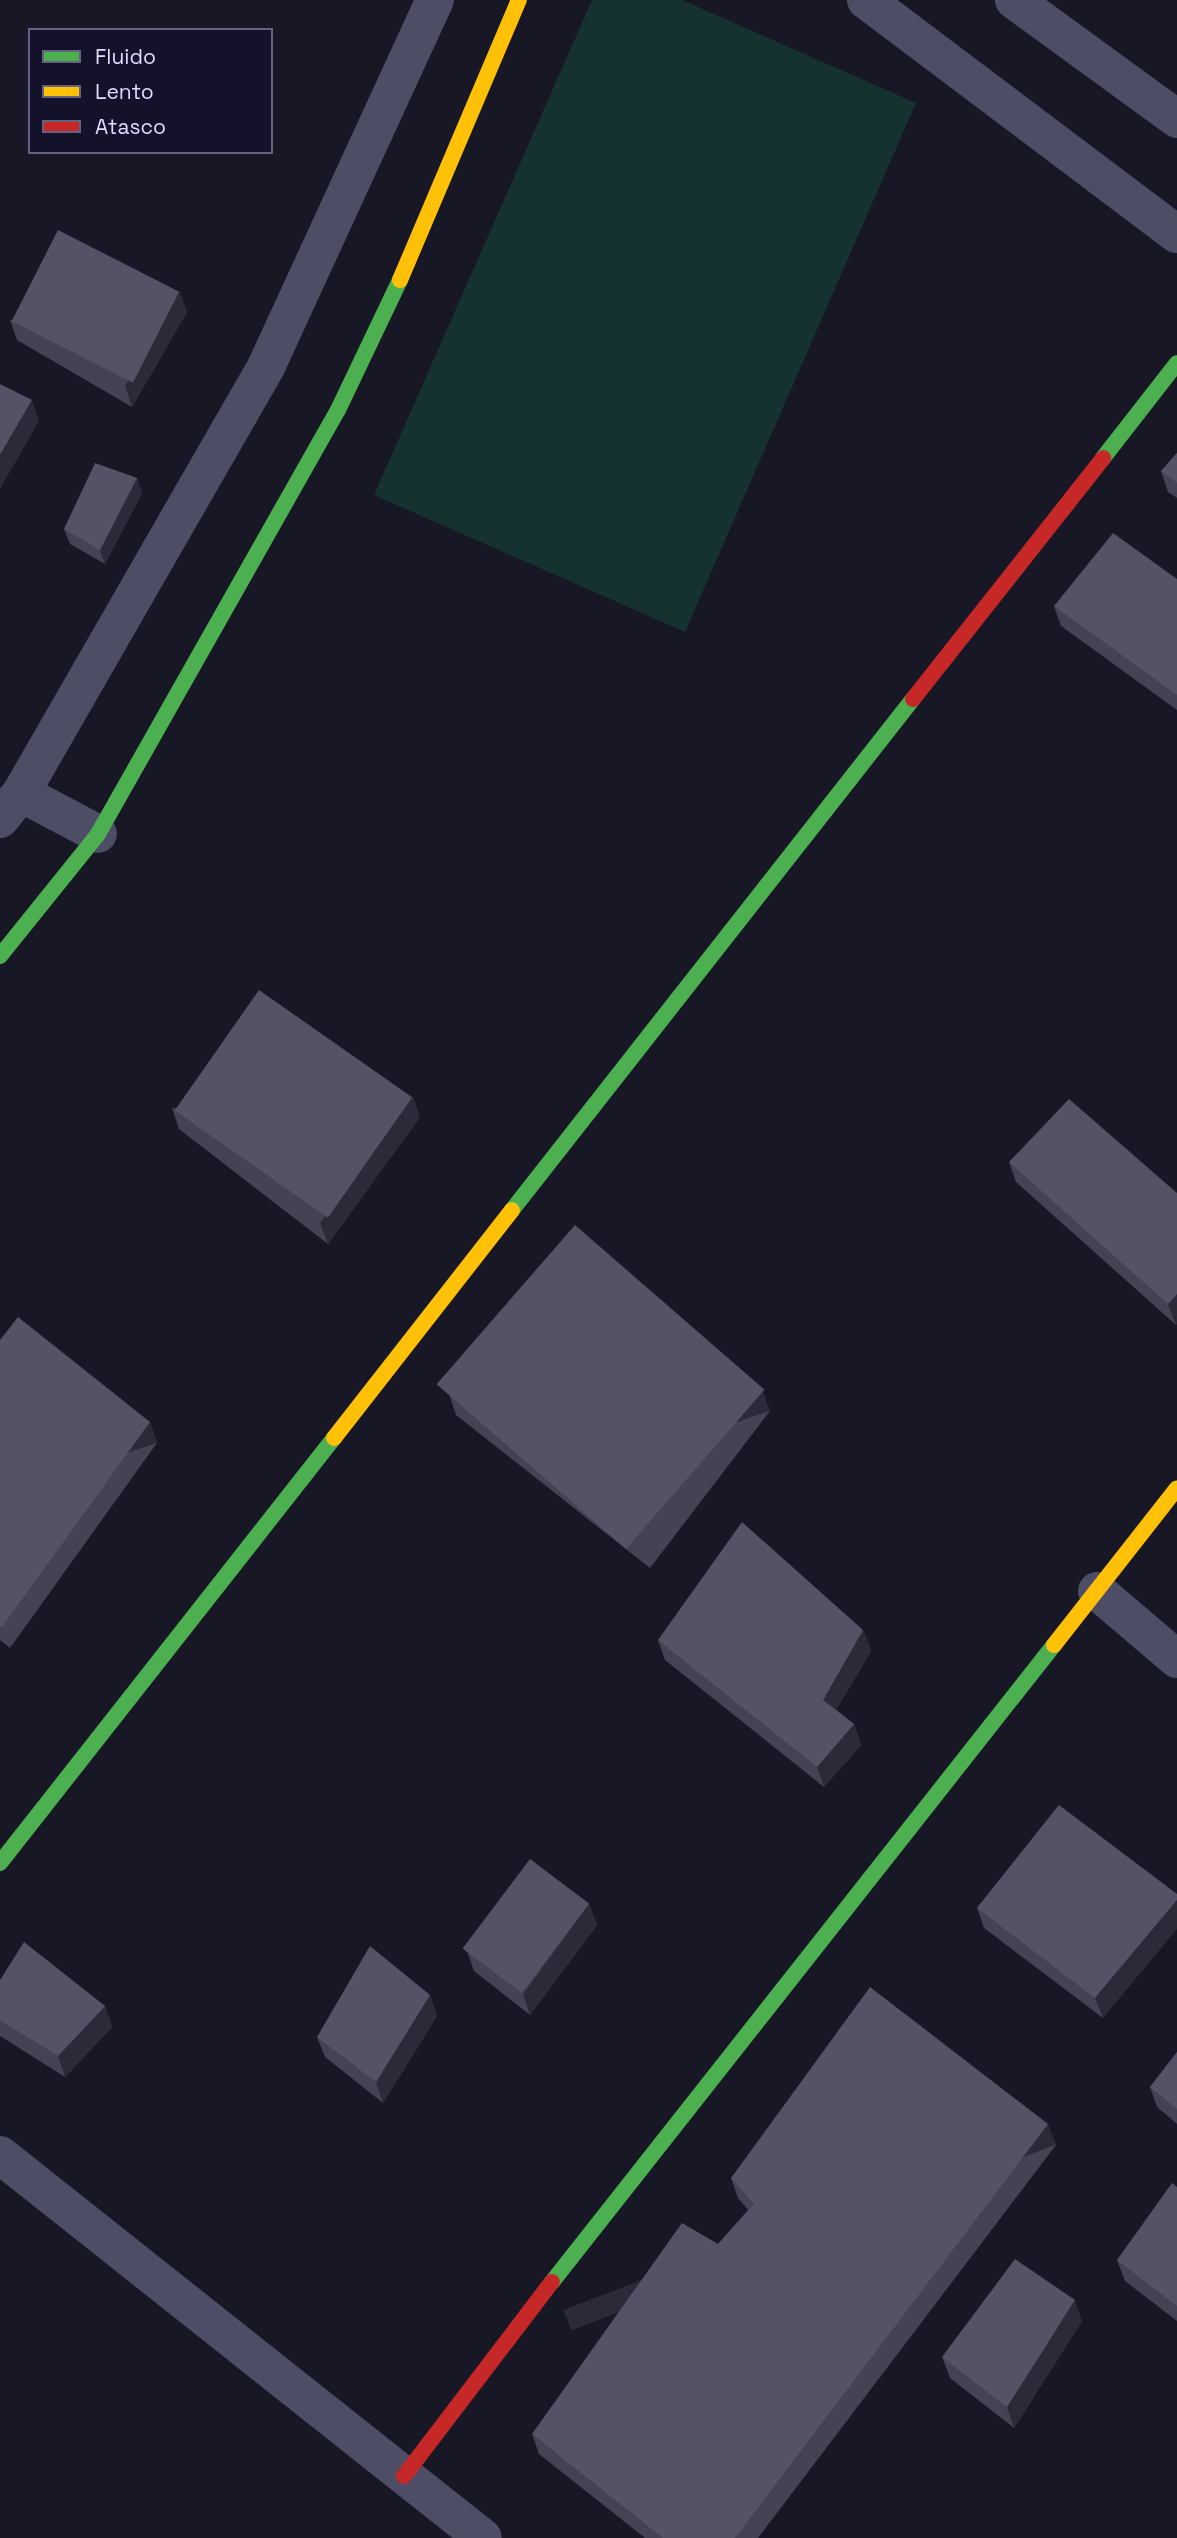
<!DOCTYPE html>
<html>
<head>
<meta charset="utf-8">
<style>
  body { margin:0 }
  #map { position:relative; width:1177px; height:2538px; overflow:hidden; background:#181725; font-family:"Space Grotesk",sans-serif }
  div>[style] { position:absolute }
  .green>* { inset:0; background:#153130 }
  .street>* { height:38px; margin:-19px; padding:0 19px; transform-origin:19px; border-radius:19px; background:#4d4d66 }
  .fast>* { height:16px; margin:-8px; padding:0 8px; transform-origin:8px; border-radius:8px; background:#4caf50 }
  .slow>* { height:16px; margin:-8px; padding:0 8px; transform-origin:8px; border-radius:8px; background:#ffc107 }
  .jam>* { height:16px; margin:-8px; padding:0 8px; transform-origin:8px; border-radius:8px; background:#c62828 }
  .wall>* { inset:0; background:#444253 }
  .shaded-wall>* { inset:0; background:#2b2a39; transform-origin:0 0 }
  .building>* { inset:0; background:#545265; transform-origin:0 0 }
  span { translate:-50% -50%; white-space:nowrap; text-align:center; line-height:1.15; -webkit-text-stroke:5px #14112b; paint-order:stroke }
  .legend { position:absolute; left:28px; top:28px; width:245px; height:126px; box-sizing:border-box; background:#14112b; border:2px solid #656280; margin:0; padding:9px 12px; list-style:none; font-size:21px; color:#dedcff }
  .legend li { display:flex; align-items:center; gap:14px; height:35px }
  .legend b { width:35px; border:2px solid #656280 }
</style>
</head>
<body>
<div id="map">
  <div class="green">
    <div style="clip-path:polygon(592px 0,682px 0,916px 103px,685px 632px,374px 495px)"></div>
  </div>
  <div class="street">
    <div style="left:866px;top:0;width:389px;rotate:37deg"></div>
    <div style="left:1014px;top:0;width:202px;rotate:36.1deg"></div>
    <div style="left:21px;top:793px;width:87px;rotate:28deg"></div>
    <div style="left:0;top:819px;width:33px;rotate:-51deg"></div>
    <div style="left:21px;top:793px;width:491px;rotate:-60.1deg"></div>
    <div style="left:266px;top:367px;width:404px;rotate:-65.3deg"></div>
    <div style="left:1097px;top:1591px;width:105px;rotate:40.4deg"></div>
    <div style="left:0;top:2155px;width:616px;rotate:38.41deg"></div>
  </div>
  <div class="fast">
    <div style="left:1103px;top:458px;width:120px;rotate:-52.1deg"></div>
    <div style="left:0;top:956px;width:156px;rotate:-51.2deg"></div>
    <div style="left:98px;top:834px;width:487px;rotate:-60.5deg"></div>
    <div style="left:338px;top:410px;width:144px;rotate:-64.5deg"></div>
    <div style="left:512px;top:1210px;width:650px;rotate:-51.88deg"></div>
    <div style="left:0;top:1863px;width:541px;rotate:-51.84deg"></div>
    <div style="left:552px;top:2282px;width:811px;rotate:-51.76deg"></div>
  </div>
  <div class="slow">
    <div style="left:400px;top:280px;width:304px;rotate:-67deg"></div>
    <div style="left:334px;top:1438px;width:289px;rotate:-52deg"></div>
    <div style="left:1054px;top:1645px;width:199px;rotate:-51.9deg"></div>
  </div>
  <div class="jam">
    <div style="left:913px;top:699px;width:307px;rotate:-51.7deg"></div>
    <div style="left:404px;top:2476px;width:244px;rotate:-52.7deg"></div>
  </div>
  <div class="wall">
    <div style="clip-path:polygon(187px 312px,132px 407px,17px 340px,10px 320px)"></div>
    <div style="clip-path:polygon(1177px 453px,1177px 498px,1168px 492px,1161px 471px)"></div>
    <div style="clip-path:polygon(137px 478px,142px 493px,105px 564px,70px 544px,64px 529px)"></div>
    <div style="clip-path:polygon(1177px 579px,1177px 710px,1061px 626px,1054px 606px)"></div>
    <div style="clip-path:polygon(172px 1108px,420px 1117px,328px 1244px,179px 1129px)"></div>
    <div style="clip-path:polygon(1009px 1162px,1177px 1193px,1176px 1325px,1016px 1182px)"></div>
    <div style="clip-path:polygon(0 1340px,150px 1422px,157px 1443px,10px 1648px,0 1640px)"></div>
    <div style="clip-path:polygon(449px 1394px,770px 1411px,650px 1568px,456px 1415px)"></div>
    <div style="clip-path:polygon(863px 1630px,871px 1651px,836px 1710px,854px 1724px,861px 1745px,824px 1787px,665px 1660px,658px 1640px)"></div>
    <div style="clip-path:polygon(1059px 1805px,1103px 2018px,984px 1928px,977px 1908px)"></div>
    <div style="clip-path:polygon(589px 1904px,597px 1925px,530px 2015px,474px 1971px,467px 1951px)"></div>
    <div style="clip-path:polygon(0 1980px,105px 2006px,112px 2027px,65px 2077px,0 2036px)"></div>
    <div style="clip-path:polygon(430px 1995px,437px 2016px,383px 2103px,325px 2057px,317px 2037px)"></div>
    <div style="clip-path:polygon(1177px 2052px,1177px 2124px,1157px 2107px,1150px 2087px)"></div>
    <div style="clip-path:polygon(1048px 2124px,1056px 2145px,758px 2538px,645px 2538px,539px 2454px,532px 2434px,718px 2244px,748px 2210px,738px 2198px,731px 2178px)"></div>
    <div style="clip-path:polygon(1177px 2187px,1177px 2321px,1125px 2281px,1117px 2260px)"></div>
    <div style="clip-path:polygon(1082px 2321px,1014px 2428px,950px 2378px,942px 2357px)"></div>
  </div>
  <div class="shaded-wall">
    <div style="clip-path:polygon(180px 291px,187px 312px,132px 407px,125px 386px)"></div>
    <div style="clip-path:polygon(32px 400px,39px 421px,0 489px,0 455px)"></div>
    <div style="clip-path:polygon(137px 478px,142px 493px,105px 564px,100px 550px)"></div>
    <div style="clip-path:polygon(413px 1096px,420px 1117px,328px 1244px,320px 1223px)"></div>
    <div style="clip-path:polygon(1177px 1294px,1177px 1324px,1176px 1325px,1168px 1304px)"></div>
    <div style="left:763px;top:1391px;width:21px;height:198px;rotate:71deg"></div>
    <div style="left:150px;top:1422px;width:22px;height:253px;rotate:72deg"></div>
    <div style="clip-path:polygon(863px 1630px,871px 1651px,830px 1720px,823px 1700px)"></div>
    <div style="clip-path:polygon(854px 1724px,861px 1745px,824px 1787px,817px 1767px)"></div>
    <div style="clip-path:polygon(1177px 1900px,1177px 1929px,1103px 2018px,1095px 1998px)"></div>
    <div style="clip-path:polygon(589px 1904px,597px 1925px,530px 2015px,523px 1994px)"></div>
    <div style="clip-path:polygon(430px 1995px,437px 2016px,383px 2103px,376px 2082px)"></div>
    <div style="clip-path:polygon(105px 2006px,112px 2027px,65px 2077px,58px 2056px)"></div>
    <div style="left:1048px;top:2124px;width:22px;height:519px;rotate:69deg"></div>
    <div style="clip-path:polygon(1075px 2300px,1082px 2321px,1014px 2428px,1007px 2407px)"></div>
  </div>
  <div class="building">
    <div style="left:58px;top:230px;width:136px;height:102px;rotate:27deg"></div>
    <div style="clip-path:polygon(0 384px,32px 400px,0 455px)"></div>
    <div style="clip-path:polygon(1177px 453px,1177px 483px,1161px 471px)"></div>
    <div style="clip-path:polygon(95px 463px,137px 478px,100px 550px,64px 529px)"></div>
    <div style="clip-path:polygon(1113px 533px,1177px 579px,1177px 695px,1054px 606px)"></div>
    <div style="left:259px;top:990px;width:187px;height:147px;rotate:35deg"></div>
    <div style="clip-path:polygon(1069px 1099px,1177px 1193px,1177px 1294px,1168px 1304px,1009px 1162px)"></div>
    <div style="left:575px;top:1225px;width:251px;height:211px;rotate:41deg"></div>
    <div style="clip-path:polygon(18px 1317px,150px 1422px,2px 1627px,0 1626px,0 1340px)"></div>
    <div style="clip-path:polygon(742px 1522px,863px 1630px,823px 1700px,854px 1724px,817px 1767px,658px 1640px)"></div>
    <div style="clip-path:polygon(1059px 1805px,1177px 1894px,1177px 1900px,1095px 1998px,977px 1908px)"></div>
    <div style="left:530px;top:1859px;width:74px;height:112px;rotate:37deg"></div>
    <div style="clip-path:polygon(24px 1942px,105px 2006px,58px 2056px,0 2020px,0 1980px)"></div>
    <div style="clip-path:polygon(370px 1946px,430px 1995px,376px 2082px,317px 2037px)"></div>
    <div style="clip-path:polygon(870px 1987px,1048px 2124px,735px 2538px,663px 2538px,532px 2434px,682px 2223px,718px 2244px,754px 2204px,731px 2178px)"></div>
    <div style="clip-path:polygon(1177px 2052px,1177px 2109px,1150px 2087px)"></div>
    <div style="clip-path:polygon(1172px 2183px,1177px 2187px,1177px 2306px,1117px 2260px)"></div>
    <div style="clip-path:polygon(1015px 2259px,1075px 2300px,1007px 2407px,942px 2357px)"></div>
  </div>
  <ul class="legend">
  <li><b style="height:9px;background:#4caf50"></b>Fluido</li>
  <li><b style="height:9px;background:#ffc107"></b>Lento</li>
  <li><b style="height:9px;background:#c62828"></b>Atasco</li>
  </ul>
</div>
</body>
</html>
